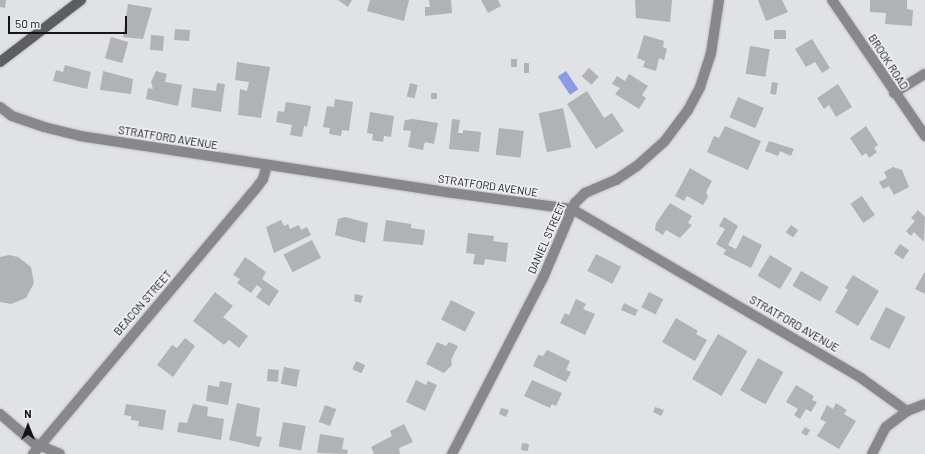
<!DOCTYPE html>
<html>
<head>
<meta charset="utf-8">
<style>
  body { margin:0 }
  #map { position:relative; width:925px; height:454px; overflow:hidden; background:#e0e2e6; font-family:Barlow,sans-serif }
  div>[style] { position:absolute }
  .water>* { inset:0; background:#8b9de2; transform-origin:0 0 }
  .building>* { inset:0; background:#b1b2b6; transform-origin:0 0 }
  .roads { filter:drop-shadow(0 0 1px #bbbdc1) drop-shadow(0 0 1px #bbbdc1) }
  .street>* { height:10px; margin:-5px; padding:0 5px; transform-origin:5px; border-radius:5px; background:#88888a }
  .secondary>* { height:10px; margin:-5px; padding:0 5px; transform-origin:5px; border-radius:5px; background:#5d5e61 }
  span { translate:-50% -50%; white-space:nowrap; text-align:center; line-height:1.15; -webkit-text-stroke:3.5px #edeff3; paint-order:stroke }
  .street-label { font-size:11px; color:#151517 }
  .north { position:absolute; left:8px; top:406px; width:40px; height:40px; -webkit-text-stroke:3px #edeff3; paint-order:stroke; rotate:0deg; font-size:11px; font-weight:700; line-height:16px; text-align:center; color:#151517 }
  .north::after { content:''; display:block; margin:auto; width:14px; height:18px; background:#151517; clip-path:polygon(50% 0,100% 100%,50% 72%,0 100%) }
  .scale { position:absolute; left:8px; top:16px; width:119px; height:18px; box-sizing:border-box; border:2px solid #151517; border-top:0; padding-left:5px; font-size:12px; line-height:14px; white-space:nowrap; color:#151517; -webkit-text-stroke:3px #edeff3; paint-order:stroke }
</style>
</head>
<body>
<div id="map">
  <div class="water">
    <div style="left:566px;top:71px;width:22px;height:10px;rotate:56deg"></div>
  </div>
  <div class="building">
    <div style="clip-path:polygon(0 0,6px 0,5px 8px,0 7px)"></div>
    <div style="clip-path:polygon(338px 0,352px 0,348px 7px)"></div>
    <div style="clip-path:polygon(370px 0,409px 0,404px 21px,367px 11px)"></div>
    <div style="clip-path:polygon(429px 0,451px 0,452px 13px,425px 16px,425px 7px,430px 7px)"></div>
    <div style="clip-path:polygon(481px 0,498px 0,501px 6px,488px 13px)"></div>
    <div style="clip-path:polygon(635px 0,672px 0,670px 22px,636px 18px)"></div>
    <div style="clip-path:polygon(758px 0,782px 0,788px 12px,766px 21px)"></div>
    <div style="clip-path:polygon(870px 0,907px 0,907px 9px,913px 10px,912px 26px,885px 24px,886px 13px,870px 12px)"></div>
    <div style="clip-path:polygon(128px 4px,152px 8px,143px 39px,123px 37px)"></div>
    <div style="left:175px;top:29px;width:15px;height:11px;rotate:4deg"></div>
    <div style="left:774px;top:30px;width:12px;height:9px"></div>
    <div style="left:151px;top:35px;width:13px;height:15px;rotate:4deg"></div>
    <div style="clip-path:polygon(644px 35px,664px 41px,663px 47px,667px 49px,664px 60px,659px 58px,656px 71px,643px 67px,645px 61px,637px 58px)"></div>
    <div style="left:111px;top:37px;width:18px;height:22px;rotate:16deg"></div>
    <div style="clip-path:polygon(812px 39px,830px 68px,822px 73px,815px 62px,806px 67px,795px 49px)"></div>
    <div style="left:750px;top:46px;width:20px;height:28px;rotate:9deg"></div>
    <div style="left:511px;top:59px;width:6px;height:8px"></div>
    <div style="clip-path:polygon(237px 62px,270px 67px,261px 118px,238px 115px,240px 89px,247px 91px,249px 82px,235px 80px)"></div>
    <div style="left:524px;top:63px;width:5px;height:10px"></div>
    <div style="clip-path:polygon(65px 65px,91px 72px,87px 89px,53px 81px,56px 70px,63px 72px)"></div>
    <div style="left:589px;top:68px;width:13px;height:11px;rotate:42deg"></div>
    <div style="clip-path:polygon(103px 71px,133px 79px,131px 94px,100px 90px)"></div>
    <div style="clip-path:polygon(156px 71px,167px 74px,165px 82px,182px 85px,178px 106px,146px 99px,148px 88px,153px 89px,151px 82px)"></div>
    <div style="clip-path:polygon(629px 74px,648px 86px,642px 95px,646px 98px,639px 109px,615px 94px,620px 88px,612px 84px,617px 76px,625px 81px)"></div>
    <div style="left:772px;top:82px;width:6px;height:12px;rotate:9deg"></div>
    <div style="clip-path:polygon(217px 83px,225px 84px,221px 112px,191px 107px,193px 88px,216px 91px)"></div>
    <div style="left:410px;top:83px;width:8px;height:14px;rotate:14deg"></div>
    <div style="clip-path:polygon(838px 84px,852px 107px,836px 117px,829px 105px,824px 109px,817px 98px)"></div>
    <div style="clip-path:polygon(587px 91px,604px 118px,612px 113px,624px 131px,596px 149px,567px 104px)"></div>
    <div style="left:431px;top:93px;width:6px;height:6px"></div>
    <div style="left:738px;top:97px;width:28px;height:22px;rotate:23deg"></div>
    <div style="clip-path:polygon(335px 99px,353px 102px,349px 131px,342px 130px,341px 136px,329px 134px,330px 128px,323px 127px,327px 106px,334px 107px)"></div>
    <div style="clip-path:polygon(286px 102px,311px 106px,307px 127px,304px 126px,302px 137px,290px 135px,292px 125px,276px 122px,278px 111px,284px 112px)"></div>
    <div style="left:563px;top:108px;width:40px;height:25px;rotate:78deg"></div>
    <div style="clip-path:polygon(370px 112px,394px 116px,391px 137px,384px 136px,383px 142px,372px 140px,373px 134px,367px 133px)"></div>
    <div style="clip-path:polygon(413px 119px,438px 123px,434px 144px,425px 142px,423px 150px,408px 147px,411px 131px,403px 130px,405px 120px)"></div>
    <div style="clip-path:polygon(452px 119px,460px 120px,458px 133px,463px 133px,463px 130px,481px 132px,479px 152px,449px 149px)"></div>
    <div style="clip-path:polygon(725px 126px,761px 141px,748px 170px,707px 152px,714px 136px,719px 138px)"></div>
    <div style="clip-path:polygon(866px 126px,878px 145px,874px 148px,877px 152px,869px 158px,866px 153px,862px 156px,850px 138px)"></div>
    <div style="left:499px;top:128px;width:25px;height:27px;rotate:7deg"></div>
    <div style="clip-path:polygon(769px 141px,794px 149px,791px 156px,780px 151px,778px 156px,765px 151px)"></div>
    <div style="clip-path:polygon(893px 167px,902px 170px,909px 187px,894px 195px,889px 186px,883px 189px,879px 182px,887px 178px,884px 172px)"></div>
    <div style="clip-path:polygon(690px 168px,712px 181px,706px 192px,708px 197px,703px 205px,687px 196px,684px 201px,675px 196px)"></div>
    <div style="left:862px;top:196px;width:23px;height:14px;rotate:56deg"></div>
    <div style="clip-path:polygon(670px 203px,692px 216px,688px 223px,692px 225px,680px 238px,666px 230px,663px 235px,655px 230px,656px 223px)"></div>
    <div style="clip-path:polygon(918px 210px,925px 217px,924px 242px,914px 232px,911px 236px,906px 231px,915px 221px,911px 218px)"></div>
    <div style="clip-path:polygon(345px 217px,368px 223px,365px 243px,335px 235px,338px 219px)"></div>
    <div style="clip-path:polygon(724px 217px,738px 226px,728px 245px,736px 249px,743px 235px,762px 245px,751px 268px,723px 254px,726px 250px,716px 244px,725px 229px,719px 226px)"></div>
    <div style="clip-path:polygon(281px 220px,284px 226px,288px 224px,290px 229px,299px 225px,301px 230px,307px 227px,311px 235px,274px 253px,266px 227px)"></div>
    <div style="clip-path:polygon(386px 220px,411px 224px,411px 228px,425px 230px,423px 245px,383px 241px)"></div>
    <div style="left:791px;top:225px;width:9px;height:9px;rotate:36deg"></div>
    <div style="clip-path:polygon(468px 233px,494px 236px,493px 241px,508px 243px,506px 262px,485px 259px,484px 265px,473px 264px,475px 254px,466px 253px)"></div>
    <div style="left:312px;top:240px;width:20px;height:32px;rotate:63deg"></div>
    <div style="left:900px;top:244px;width:11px;height:11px;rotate:34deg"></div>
    <div style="left:596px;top:254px;width:28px;height:19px;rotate:27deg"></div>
    <div style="clip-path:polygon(9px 255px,18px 257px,31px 267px,34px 283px,26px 298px,11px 304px,0 302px,0 257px)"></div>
    <div style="left:770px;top:255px;width:26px;height:24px;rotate:31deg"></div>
    <div style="clip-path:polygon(245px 257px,266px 272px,262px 279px,279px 291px,269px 306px,256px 297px,262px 289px,257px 285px,251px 293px,237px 283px,240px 279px,233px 275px)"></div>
    <div style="left:801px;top:271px;width:32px;height:17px;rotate:30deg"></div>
    <div style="clip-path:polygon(924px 273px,925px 273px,925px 294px,915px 289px)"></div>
    <div style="clip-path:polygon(853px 275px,879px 291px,858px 326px,835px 312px,848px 290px,845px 288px)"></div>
    <div style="clip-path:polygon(215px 292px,233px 306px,223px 317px,248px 336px,239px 348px,229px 340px,224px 345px,193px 321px)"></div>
    <div style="left:649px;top:292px;width:16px;height:17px;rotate:27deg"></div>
    <div style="clip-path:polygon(355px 294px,363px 296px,361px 303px,354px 301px)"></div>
    <div style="clip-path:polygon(576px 299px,586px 304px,583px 309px,595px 314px,585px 335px,560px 323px,565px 313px,569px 315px)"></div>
    <div style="left:451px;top:300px;width:27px;height:22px;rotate:27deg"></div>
    <div style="clip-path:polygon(624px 303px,638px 310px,635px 316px,621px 310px)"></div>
    <div style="left:886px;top:307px;width:22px;height:36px;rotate:27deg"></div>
    <div style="clip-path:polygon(676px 318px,698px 331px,696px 334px,707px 340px,695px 361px,662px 342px)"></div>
    <div style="left:718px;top:334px;width:34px;height:52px;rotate:30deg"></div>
    <div style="clip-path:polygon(185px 338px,195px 346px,173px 377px,157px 365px,172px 345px,177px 348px)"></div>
    <div style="clip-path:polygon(437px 342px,446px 346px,449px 342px,458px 346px,451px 360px,452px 365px,444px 373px,426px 364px)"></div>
    <div style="clip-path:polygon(547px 350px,570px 361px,566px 370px,571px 372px,566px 382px,533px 366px,538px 355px,543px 356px)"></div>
    <div style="left:758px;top:358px;width:29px;height:37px;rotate:29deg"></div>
    <div style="left:356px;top:361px;width:10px;height:9px;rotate:24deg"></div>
    <div style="left:284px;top:367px;width:16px;height:17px;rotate:11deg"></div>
    <div style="left:268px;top:369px;width:11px;height:12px;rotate:5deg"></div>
    <div style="clip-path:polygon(416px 380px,426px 385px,428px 381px,437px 385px,425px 411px,406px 402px)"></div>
    <div style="clip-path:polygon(532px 380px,562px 393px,556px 406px,552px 404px,550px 408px,524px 396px)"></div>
    <div style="clip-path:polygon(220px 381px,232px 383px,228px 405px,206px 401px,208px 385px,219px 387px)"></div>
    <div style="clip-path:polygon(796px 385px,814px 396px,812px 400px,817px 402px,811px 412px,806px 409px,800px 419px,794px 415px,798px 409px,786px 402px)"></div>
    <div style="clip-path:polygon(237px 403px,260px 408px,256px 436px,262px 437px,259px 447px,229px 440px)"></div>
    <div style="clip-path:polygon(836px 403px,847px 410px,844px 414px,856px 421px,839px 449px,817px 436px,826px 422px,820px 419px,827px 405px,833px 409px)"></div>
    <div style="clip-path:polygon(126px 404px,166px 410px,163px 430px,138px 426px,139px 421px,131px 420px,131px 416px,124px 415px)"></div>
    <div style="clip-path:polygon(193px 404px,208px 407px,207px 416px,224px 419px,221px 440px,177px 432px,179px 422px,187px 423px)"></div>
    <div style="left:325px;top:405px;width:12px;height:18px;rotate:20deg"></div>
    <div style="clip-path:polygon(655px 407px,664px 410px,661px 416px,653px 412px)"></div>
    <div style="clip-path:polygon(501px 408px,509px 410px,506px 417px,499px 414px)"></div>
    <div style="left:283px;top:422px;width:23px;height:25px;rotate:10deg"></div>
    <div style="clip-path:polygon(404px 424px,413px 442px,399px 448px,400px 454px,374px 454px,371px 447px,392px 436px,390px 431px)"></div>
    <div style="left:805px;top:427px;width:6px;height:7px;rotate:31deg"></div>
    <div style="clip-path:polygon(320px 434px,344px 438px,342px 449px,348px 450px,347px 454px,317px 453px)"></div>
    <div style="left:522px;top:443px;width:7px;height:7px;rotate:8deg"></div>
  </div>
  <div class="roads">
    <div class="street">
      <div style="left:832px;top:0;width:165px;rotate:55.6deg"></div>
      <div style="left:894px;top:93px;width:36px;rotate:-32deg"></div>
      <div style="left:0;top:107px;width:15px;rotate:37deg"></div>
      <div style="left:12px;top:116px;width:34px;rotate:19deg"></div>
      <div style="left:44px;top:127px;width:37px;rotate:14deg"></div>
      <div style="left:80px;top:136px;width:362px;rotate:8.7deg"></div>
      <div style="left:438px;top:191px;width:135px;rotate:7.7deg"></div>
      <div style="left:572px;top:209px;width:335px;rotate:30.3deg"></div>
      <div style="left:861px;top:378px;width:57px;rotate:35.7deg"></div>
      <div style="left:907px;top:411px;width:19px;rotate:-21deg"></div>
      <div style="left:0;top:414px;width:45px;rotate:40.5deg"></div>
      <div style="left:34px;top:443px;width:28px;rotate:23deg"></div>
      <div style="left:33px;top:454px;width:344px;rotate:-50deg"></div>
      <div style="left:254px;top:191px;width:15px;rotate:-53deg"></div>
      <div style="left:263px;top:179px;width:15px;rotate:-74deg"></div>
      <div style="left:452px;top:454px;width:198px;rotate:-62.7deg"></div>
      <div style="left:543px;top:278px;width:82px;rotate:-66.9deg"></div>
      <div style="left:575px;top:203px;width:14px;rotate:-45deg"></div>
      <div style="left:585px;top:193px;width:34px;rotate:-23deg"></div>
      <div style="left:616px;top:180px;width:25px;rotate:-34deg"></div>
      <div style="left:637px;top:166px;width:36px;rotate:-42deg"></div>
      <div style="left:664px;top:142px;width:40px;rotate:-53deg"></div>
      <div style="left:688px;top:110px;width:26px;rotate:-62deg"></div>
      <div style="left:700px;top:87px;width:36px;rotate:-72deg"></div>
      <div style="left:711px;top:53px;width:54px;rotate:-81.4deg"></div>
      <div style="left:872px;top:454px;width:30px;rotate:-63deg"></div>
      <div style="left:886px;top:427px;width:26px;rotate:-37deg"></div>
    </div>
    <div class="secondary">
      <div style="left:0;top:62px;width:102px;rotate:-37.4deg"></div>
    </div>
  </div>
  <div class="street-label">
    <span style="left:888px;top:62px;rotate:57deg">BROOK ROAD</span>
    <span style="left:168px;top:138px;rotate:9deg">STRATFORD AVENUE</span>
    <span style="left:488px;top:186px;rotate:8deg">STRATFORD AVENUE</span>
    <span style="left:547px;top:238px;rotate:-66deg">DANIEL STREET</span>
    <span style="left:143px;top:303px;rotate:-49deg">BEACON STREET</span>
    <span style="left:794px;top:324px;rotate:30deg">STRATFORD AVENUE</span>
  </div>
  <div class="north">N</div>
  <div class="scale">50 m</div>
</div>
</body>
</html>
